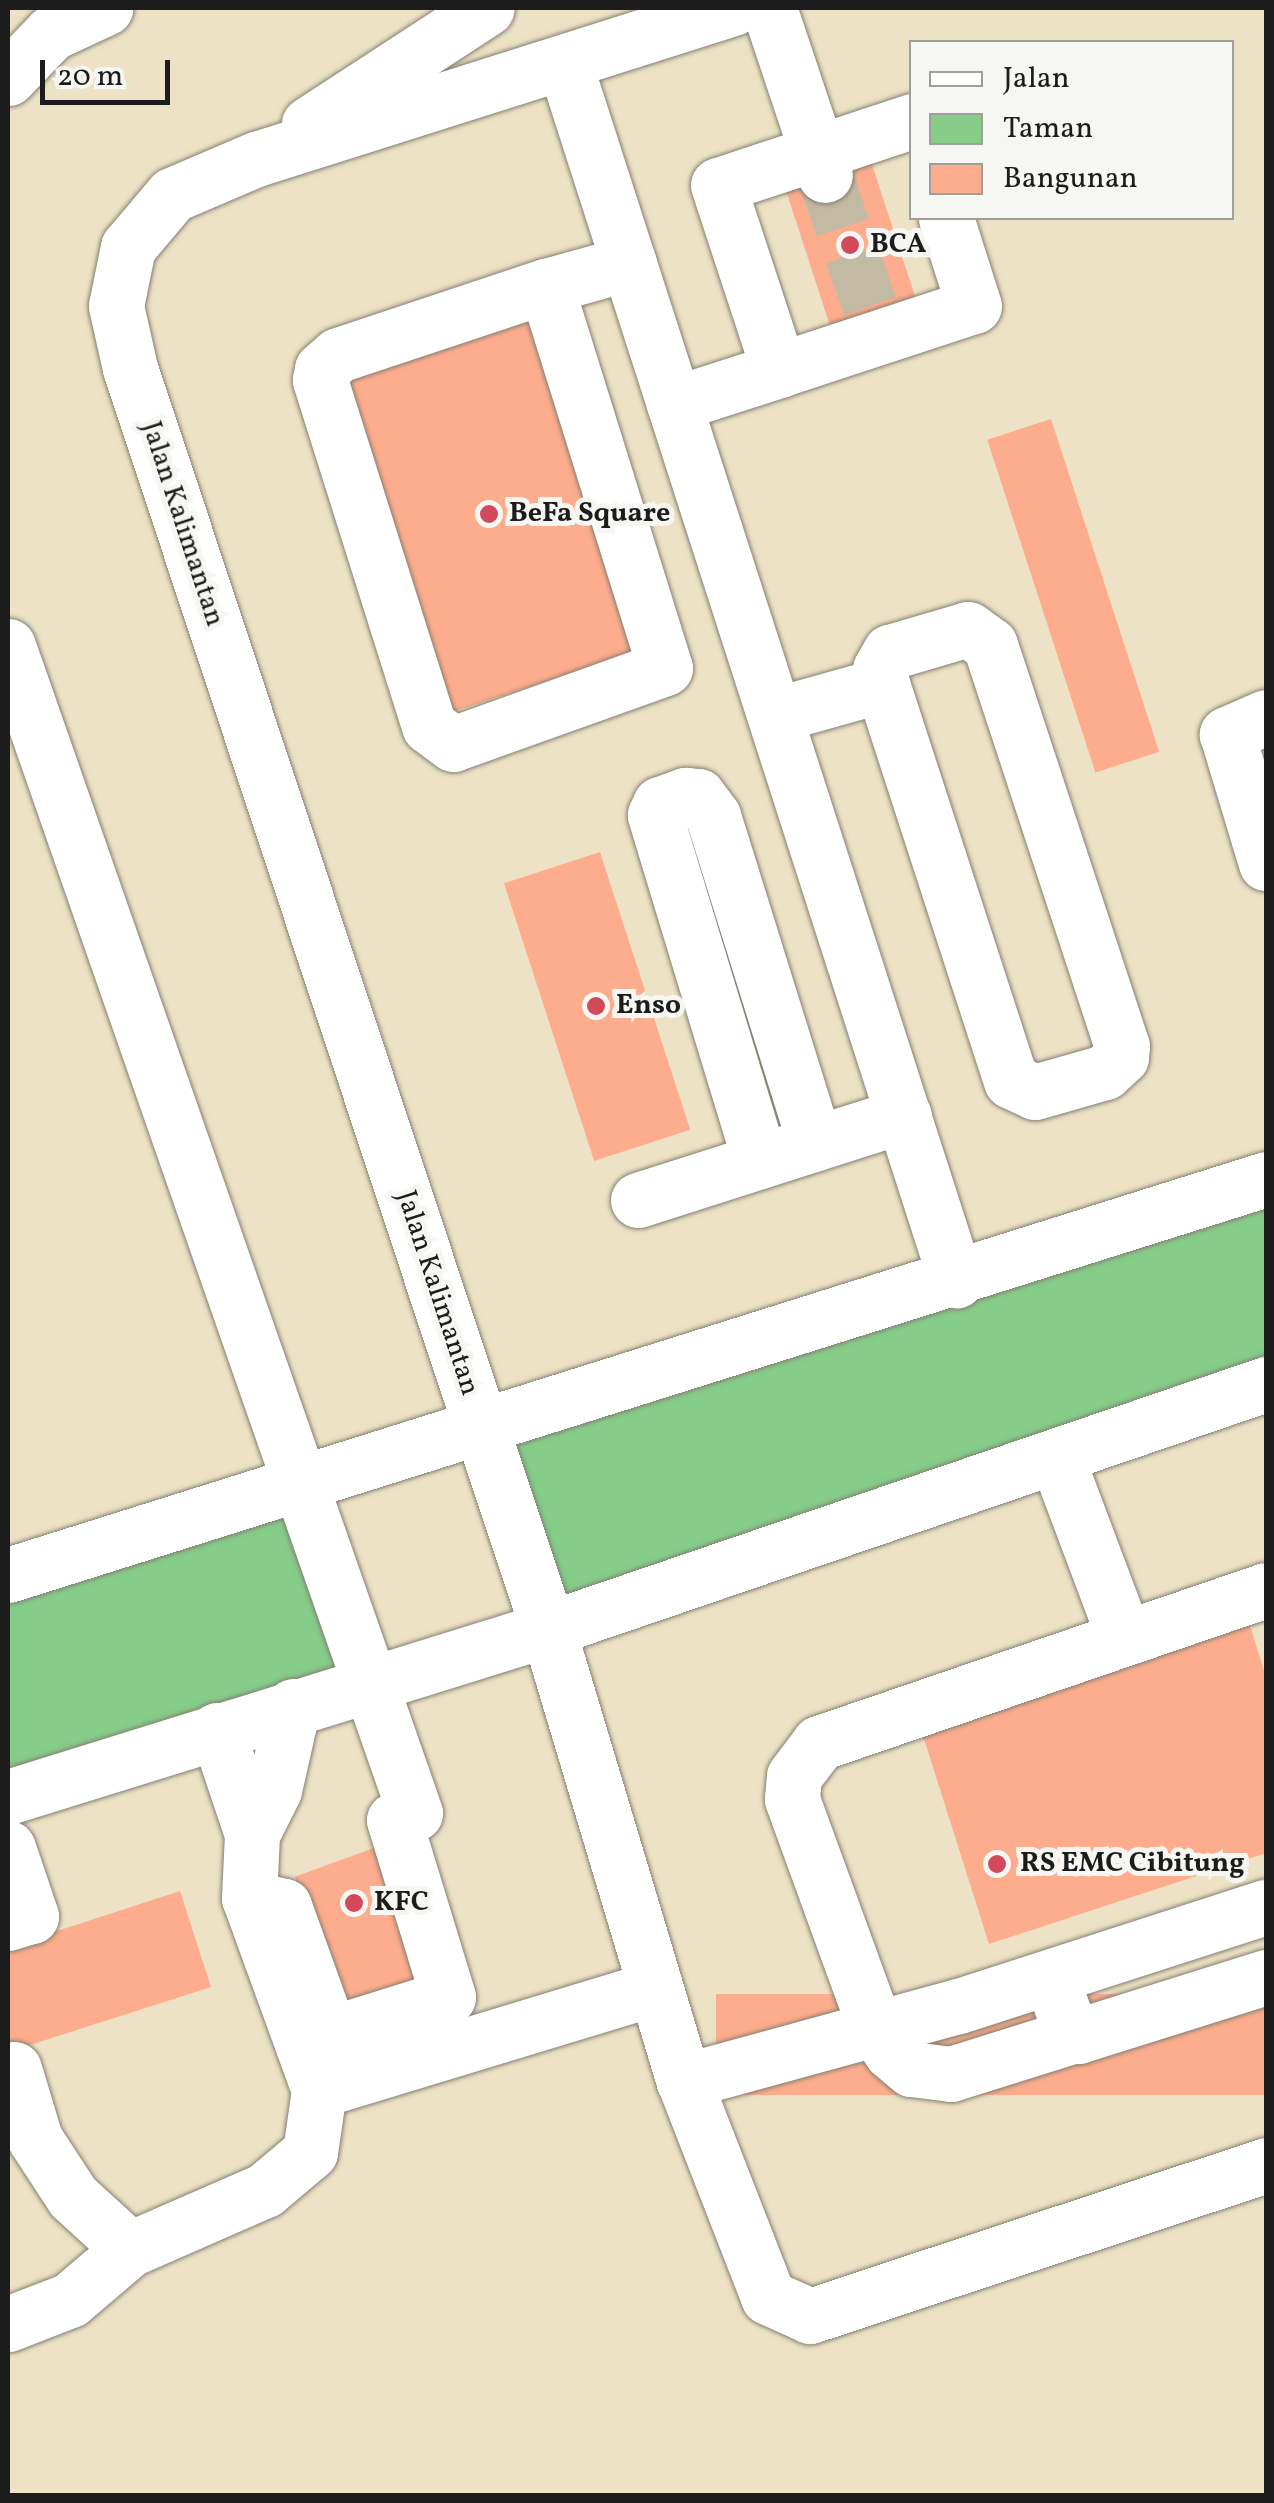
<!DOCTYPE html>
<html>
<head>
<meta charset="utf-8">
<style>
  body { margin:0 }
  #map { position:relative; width:1274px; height:2503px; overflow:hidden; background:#ede2c5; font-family:Vollkorn,serif }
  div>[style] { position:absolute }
  .green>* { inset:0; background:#85cd89 }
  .building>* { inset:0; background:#fdad8d; transform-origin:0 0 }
  .minor-tunnel>* { height:55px; margin-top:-27.5px; transform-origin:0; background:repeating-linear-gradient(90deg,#c3baa3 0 55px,transparent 0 83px) }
  .roads { filter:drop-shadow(0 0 2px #847f70) drop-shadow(0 0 2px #847f70) }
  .minor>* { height:55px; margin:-27.5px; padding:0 27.5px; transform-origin:27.5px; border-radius:27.5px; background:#fff }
  .dots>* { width:28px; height:28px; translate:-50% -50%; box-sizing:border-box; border:5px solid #f6f6f2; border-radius:50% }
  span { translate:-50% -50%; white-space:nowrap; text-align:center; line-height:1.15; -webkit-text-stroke:10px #f6f6f2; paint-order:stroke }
  .poi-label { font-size:28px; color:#1c1c1c; font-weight:700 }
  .left { translate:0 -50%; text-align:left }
  .street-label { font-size:28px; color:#1c1c1c }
  .frame { position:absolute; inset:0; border:10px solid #1c1c1c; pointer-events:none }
  .legend { position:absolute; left:909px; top:40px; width:325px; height:180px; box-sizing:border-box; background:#f6f6f2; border:2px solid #9f9f9c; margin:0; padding:12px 18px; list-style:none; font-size:30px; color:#1c1c1c }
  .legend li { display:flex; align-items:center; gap:20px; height:50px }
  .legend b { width:50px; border:2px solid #9f9f9c }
  .scale { position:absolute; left:40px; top:60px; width:130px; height:45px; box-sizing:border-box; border:5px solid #1c1c1c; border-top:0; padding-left:12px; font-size:30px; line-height:35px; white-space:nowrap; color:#1c1c1c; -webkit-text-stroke:8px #f6f6f2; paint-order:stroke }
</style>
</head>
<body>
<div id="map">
  <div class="green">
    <div style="clip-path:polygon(1266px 1179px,1266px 1384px,548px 1629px,480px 1424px)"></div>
    <div style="clip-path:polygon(300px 1481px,368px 1683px,8px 1797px,8px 1575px)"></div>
  </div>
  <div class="building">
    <div style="left:871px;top:161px;width:147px;height:90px;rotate:72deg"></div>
    <div style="left:528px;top:316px;width:353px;height:195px;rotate:72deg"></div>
    <div style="left:1051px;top:419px;width:350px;height:67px;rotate:72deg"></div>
    <div style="left:600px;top:852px;width:292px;height:101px;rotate:72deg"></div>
    <div style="clip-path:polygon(1247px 1616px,1266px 1677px,1266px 1853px,989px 1944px,919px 1723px)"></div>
    <div style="left:385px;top:1844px;width:143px;height:96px;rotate:70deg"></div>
    <div style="clip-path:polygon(180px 1891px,211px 1987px,8px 2052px,8px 1947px)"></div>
    <div style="left:1266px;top:1994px;width:101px;height:550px;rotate:90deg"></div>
  </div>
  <div class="minor-tunnel">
    <div style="left:825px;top:175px;width:148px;rotate:71.1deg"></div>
  </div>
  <div class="roads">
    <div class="minor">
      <div style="left:733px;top:8px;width:500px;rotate:162.43deg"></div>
      <div style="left:256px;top:159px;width:91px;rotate:156.8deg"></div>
      <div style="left:172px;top:195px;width:68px;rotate:130.2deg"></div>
      <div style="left:128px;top:247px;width:60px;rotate:101.5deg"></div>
      <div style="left:116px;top:306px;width:64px;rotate:77.3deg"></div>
      <div style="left:130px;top:368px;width:1328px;rotate:71.66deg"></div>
      <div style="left:548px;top:1629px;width:472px;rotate:73.3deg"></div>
      <div style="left:684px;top:2081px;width:232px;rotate:68.7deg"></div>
      <div style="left:768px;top:2297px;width:46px;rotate:24.3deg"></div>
      <div style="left:810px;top:2316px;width:480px;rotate:-18.3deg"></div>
      <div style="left:769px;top:8px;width:176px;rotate:71.5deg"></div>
      <div style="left:564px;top:62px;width:1280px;rotate:72.16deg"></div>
      <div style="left:8px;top:78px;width:62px;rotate:-46.3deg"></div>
      <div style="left:51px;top:33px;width:60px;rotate:-24.8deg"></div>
      <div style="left:912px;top:121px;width:204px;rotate:161.7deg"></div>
      <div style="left:718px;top:185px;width:195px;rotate:71.8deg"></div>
      <div style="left:779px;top:370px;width:205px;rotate:-18.2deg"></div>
      <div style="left:974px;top:306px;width:92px;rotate:-107.7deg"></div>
      <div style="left:309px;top:124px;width:212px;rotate:-33.1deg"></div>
      <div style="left:546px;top:286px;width:400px;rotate:72.7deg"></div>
      <div style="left:665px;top:668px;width:225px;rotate:160.3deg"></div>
      <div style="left:453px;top:744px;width:30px;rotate:-143deg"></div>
      <div style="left:429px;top:726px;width:363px;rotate:-107.5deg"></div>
      <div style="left:320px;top:380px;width:11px;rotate:-80deg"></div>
      <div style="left:322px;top:369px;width:21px;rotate:-41deg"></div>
      <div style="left:338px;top:355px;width:219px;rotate:-18.4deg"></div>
      <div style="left:546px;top:286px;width:86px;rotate:-15.5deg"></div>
      <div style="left:674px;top:404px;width:110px;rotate:-17.9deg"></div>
      <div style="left:968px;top:629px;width:27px;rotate:36deg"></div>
      <div style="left:990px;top:645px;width:422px;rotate:71.8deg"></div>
      <div style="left:1122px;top:1046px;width:11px;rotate:95deg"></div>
      <div style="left:1121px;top:1057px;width:22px;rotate:137deg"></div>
      <div style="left:1105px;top:1072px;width:73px;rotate:164.1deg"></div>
      <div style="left:1035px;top:1092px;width:26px;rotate:-155deg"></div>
      <div style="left:1011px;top:1081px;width:416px;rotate:-108deg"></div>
      <div style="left:882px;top:685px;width:16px;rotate:-97deg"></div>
      <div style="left:880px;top:669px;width:20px;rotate:-60deg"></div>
      <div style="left:890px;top:652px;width:81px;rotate:-16.4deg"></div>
      <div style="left:8px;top:646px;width:1236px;rotate:70.77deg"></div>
      <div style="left:415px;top:1813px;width:22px;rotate:162deg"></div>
      <div style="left:394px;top:1820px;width:185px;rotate:73deg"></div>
      <div style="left:448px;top:1997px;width:124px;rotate:162.6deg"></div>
      <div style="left:330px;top:2034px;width:136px;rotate:-109.8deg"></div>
      <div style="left:284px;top:1906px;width:36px;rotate:-167deg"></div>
      <div style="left:778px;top:714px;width:108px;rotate:-15.6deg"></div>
      <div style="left:1266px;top:717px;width:43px;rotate:156.4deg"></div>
      <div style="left:1227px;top:734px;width:135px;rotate:73.2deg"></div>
      <div style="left:760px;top:1161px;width:362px;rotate:-106.9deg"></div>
      <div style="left:655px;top:815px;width:12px;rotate:-66deg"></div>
      <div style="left:660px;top:804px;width:27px;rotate:-20deg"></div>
      <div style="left:685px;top:795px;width:13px;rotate:4deg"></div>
      <div style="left:698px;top:796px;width:25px;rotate:53deg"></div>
      <div style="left:713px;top:816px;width:343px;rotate:72.7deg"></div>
      <div style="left:638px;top:1200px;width:279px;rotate:-17.7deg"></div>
      <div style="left:1056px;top:1456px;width:193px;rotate:69.4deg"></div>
      <div style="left:8px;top:1575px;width:1319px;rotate:-17.47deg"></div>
      <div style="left:217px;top:1730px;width:110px;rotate:71.4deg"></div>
      <div style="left:8px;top:1797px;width:566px;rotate:-17.28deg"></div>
      <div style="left:548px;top:1629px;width:759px;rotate:-18.84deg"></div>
      <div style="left:8px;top:1848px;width:72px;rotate:71.3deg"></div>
      <div style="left:31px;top:1916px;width:24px;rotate:163deg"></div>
      <div style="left:1059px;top:2000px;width:38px;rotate:70deg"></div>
      <div style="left:1072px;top:2036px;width:6px"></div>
      <div style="left:1078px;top:2036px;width:197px;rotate:-17.4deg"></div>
      <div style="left:1072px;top:2036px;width:127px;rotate:162.6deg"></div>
      <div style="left:951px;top:2074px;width:40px;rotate:-172.9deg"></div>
      <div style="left:911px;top:2069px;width:26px;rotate:-140deg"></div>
      <div style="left:891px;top:2052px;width:27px;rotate:-124deg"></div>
      <div style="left:876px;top:2030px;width:246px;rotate:-110deg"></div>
      <div style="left:792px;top:1799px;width:23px;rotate:-85deg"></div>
      <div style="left:794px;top:1776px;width:41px;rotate:-52.9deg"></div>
      <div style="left:819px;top:1743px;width:472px;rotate:-18.9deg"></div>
      <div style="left:14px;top:2069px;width:73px;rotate:73.3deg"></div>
      <div style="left:35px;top:2139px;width:69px;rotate:56.8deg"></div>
      <div style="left:73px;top:2197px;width:77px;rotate:42.4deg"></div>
      <div style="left:684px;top:2081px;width:285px;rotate:-15.3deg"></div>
      <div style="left:959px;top:2006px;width:323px;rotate:-17.9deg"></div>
      <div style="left:319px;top:2090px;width:351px;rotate:-16.9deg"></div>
      <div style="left:8px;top:2324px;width:66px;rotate:-21.2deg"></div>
      <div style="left:70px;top:2300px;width:79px;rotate:-40.4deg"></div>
      <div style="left:130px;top:2249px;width:147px;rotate:-23.6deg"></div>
      <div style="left:265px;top:2190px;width:59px;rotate:-40.2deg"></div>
      <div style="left:310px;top:2152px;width:63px;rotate:-81.7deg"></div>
      <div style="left:319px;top:2090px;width:204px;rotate:-110deg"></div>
      <div style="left:249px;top:1898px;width:64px;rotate:-87.3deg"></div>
      <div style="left:252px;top:1834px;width:49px;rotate:-63.4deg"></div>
      <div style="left:274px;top:1790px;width:86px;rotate:-77.3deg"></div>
    </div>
  </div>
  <div class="dots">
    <div style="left:850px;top:245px;background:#d1495b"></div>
    <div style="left:489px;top:514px;background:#d1495b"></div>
    <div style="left:596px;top:1006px;background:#d1495b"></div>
    <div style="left:997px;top:1864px;background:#d1495b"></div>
    <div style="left:354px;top:1903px;background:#d1495b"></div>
  </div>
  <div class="poi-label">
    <span class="left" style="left:870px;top:245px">BCA</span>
    <span class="left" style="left:509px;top:514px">BeFa Square</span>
    <span class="left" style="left:616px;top:1006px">Enso</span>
    <span class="left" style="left:1020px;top:1864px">RS EMC Cibitung</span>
    <span class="left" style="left:374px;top:1903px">KFC</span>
  </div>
  <div class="street-label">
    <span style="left:182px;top:524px;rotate:72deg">Jalan Kalimantan</span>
    <span style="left:437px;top:1293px;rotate:72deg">Jalan Kalimantan</span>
  </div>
  <div class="frame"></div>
  <ul class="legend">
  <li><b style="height:12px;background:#fff"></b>Jalan</li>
  <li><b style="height:28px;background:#85cd89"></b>Taman</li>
  <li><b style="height:28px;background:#fdad8d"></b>Bangunan</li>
  </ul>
  <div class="scale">20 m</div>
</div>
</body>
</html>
